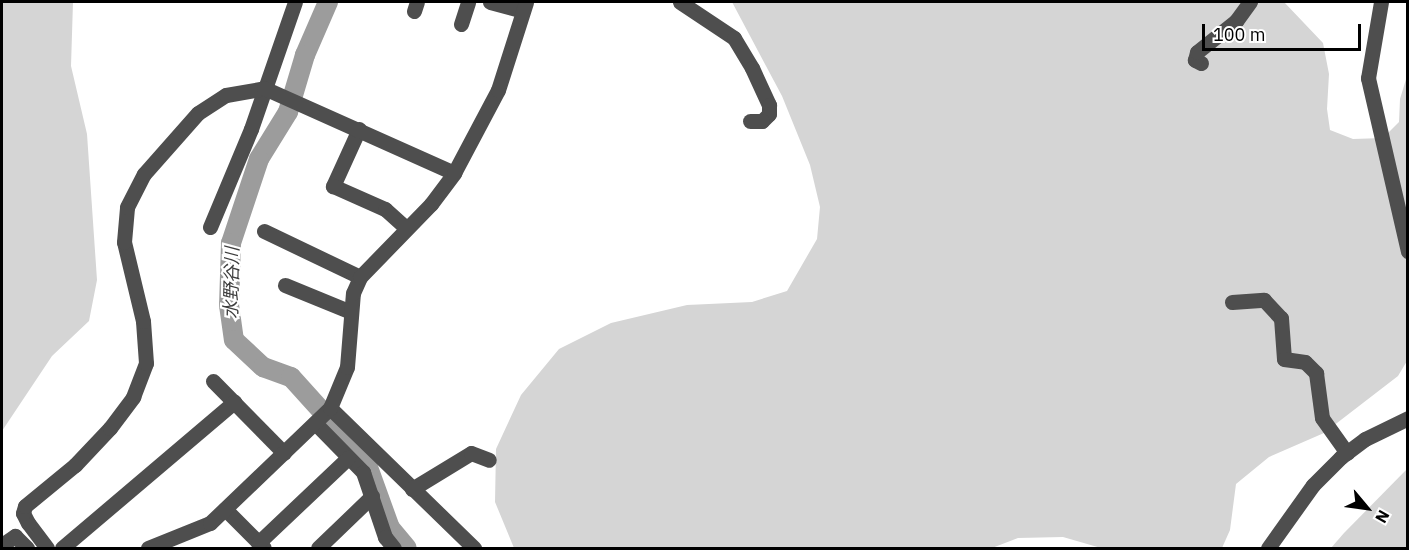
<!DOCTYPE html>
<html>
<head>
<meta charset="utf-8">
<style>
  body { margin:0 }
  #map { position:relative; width:1409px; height:550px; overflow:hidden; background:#fff; font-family:"IBM Plex Sans","Noto Sans JP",sans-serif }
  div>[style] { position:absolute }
  .green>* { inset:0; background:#d5d5d5 }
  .river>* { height:20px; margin:-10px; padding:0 10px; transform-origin:10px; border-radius:10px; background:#9c9c9c }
  .minor>* { height:15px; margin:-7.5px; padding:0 7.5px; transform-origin:7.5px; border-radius:7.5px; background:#4e4e4e }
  span { translate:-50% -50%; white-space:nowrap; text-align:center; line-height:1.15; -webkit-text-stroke:4.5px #fff; paint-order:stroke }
  .water-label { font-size:18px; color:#3d3d3d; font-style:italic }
  .frame { position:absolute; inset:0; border:3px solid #000; pointer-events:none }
  .north { position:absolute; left:1337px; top:478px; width:60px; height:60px; -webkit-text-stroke:4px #fff; paint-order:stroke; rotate:119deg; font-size:16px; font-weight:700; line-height:24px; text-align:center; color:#000 }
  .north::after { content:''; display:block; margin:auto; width:21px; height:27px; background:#000; clip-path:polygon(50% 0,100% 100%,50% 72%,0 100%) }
  .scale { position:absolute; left:1202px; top:24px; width:159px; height:27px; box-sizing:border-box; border:3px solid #000; border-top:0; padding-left:8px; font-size:18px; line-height:21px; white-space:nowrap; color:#000; -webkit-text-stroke:4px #fff; paint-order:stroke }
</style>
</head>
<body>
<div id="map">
  <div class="green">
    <div style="clip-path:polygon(2px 2px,73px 2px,71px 66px,87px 134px,97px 280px,89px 321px,52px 356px,2px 431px)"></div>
    <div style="clip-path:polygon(732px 2px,1284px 2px,1323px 43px,1329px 74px,1327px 109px,1330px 130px,1353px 139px,1383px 138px,1399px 122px,1400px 99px,1407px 76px,1407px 361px,1398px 376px,1324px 433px,1269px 457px,1236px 484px,1230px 530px,1222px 548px,1101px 548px,1063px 537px,1018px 538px,992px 548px,514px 548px,495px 502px,496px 449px,521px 395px,559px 349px,611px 323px,687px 305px,752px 302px,787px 291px,817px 239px,820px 207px,810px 165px,782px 96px)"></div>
    <div style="clip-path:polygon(1407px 469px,1407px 548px,1331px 548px,1344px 533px)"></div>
  </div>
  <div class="river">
    <div style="left:328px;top:2px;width:58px;rotate:113.5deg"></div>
    <div style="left:305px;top:55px;width:59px;rotate:106.6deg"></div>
    <div style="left:288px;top:112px;width:55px;rotate:121.7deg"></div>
    <div style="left:259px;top:159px;width:89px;rotate:108.4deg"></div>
    <div style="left:231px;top:243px;width:62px;rotate:91.8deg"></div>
    <div style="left:229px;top:305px;width:35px;rotate:82deg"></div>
    <div style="left:234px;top:340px;width:40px;rotate:43deg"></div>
    <div style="left:263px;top:367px;width:30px;rotate:20deg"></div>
    <div style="left:291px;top:377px;width:110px;rotate:47.9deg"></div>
    <div style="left:365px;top:459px;width:73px;rotate:70.1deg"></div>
    <div style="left:390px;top:528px;width:26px;rotate:50deg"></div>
  </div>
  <div class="minor">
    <div style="left:490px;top:2px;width:34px;rotate:15deg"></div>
    <div style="left:680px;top:2px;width:65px;rotate:33.7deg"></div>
    <div style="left:734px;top:38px;width:35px;rotate:59deg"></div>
    <div style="left:752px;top:68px;width:41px;rotate:65.3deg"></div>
    <div style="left:769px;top:105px;width:9px;rotate:90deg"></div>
    <div style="left:769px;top:114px;width:10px;rotate:135deg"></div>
    <div style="left:762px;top:121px;width:12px;rotate:180deg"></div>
    <div style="left:1381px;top:2px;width:77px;rotate:99.7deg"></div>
    <div style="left:1368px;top:78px;width:178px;rotate:77deg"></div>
    <div style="left:414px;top:11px;width:9px;rotate:-72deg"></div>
    <div style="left:461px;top:24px;width:23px;rotate:-72deg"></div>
    <div style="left:1201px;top:63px;width:7px;rotate:-153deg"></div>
    <div style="left:1195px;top:60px;width:8px;rotate:-76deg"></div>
    <div style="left:1197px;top:52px;width:50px;rotate:-38.5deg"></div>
    <div style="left:1236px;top:21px;width:24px;rotate:-54deg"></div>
    <div style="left:359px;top:129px;width:63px;rotate:114.5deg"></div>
    <div style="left:333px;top:186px;width:57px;rotate:23.9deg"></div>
    <div style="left:385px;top:209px;width:28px;rotate:42deg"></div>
    <div style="left:210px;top:227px;width:106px;rotate:-67.3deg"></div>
    <div style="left:251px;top:129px;width:134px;rotate:-70.9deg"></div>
    <div style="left:264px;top:231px;width:106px;rotate:25.6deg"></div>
    <div style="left:285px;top:285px;width:71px;rotate:22.2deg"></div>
    <div style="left:1232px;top:302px;width:32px;rotate:-4deg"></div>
    <div style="left:1264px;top:300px;width:25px;rotate:47deg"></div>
    <div style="left:1281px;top:318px;width:41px;rotate:85.8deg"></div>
    <div style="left:1284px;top:359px;width:21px;rotate:8deg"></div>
    <div style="left:1305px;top:362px;width:16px;rotate:45deg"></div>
    <div style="left:1316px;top:373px;width:45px;rotate:82.4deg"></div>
    <div style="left:1322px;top:418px;width:43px;rotate:54.5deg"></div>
    <div style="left:213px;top:381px;width:101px;rotate:45.4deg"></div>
    <div style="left:330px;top:408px;width:201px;rotate:44.2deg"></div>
    <div style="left:315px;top:423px;width:69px;rotate:45.6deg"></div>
    <div style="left:363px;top:472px;width:69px;rotate:71.3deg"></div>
    <div style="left:385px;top:537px;width:14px;rotate:51deg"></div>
    <div style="left:412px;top:489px;width:69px;rotate:-31.4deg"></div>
    <div style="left:471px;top:453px;width:19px;rotate:21deg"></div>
    <div style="left:225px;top:509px;width:55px;rotate:45deg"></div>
    <div style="left:258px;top:543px;width:124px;rotate:-43.4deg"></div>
    <div style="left:2px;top:545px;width:16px;rotate:-35deg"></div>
    <div style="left:15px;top:536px;width:17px;rotate:45deg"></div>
    <div style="left:47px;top:548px;width:31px;rotate:-127deg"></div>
    <div style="left:28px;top:523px;width:11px;rotate:-117deg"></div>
    <div style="left:23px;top:513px;width:7px;rotate:-74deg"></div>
    <div style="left:25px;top:506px;width:65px;rotate:-39.4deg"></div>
    <div style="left:75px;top:465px;width:51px;rotate:-46.6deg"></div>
    <div style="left:110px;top:428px;width:39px;rotate:-53deg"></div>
    <div style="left:133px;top:397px;width:36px;rotate:-69deg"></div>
    <div style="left:146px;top:363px;width:42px;rotate:-94.1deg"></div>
    <div style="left:143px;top:321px;width:81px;rotate:-103.5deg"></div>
    <div style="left:124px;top:242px;width:35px;rotate:-85deg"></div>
    <div style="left:127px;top:207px;width:37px;rotate:-63deg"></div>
    <div style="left:144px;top:174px;width:81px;rotate:-48.5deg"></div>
    <div style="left:198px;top:113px;width:33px;rotate:-33deg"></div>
    <div style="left:226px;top:95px;width:39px;rotate:-10deg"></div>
    <div style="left:264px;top:88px;width:208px;rotate:24.1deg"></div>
    <div style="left:62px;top:548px;width:226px;rotate:-40.3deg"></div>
    <div style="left:148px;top:548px;width:67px;rotate:-22deg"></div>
    <div style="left:210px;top:523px;width:166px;rotate:-43.8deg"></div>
    <div style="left:330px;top:408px;width:44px;rotate:-67.5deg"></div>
    <div style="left:347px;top:367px;width:74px;rotate:-85.4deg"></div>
    <div style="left:353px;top:293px;width:17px;rotate:-66deg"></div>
    <div style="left:360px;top:277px;width:102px;rotate:-45.8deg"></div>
    <div style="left:431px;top:204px;width:39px;rotate:-53deg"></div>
    <div style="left:454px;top:173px;width:94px;rotate:-62.1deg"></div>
    <div style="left:498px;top:90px;width:92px;rotate:-72.3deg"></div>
    <div style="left:318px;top:548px;width:75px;rotate:-43.9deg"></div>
    <div style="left:1268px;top:548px;width:77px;rotate:-54.5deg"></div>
    <div style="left:1313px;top:485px;width:40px;rotate:-45deg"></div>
    <div style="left:1341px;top:457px;width:30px;rotate:-37deg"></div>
    <div style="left:1365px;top:439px;width:48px;rotate:-26deg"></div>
  </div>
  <div class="water-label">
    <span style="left:232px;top:283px;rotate:-89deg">水野谷川</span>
  </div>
  <div class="frame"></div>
  <div class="north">N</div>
  <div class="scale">100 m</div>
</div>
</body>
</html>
